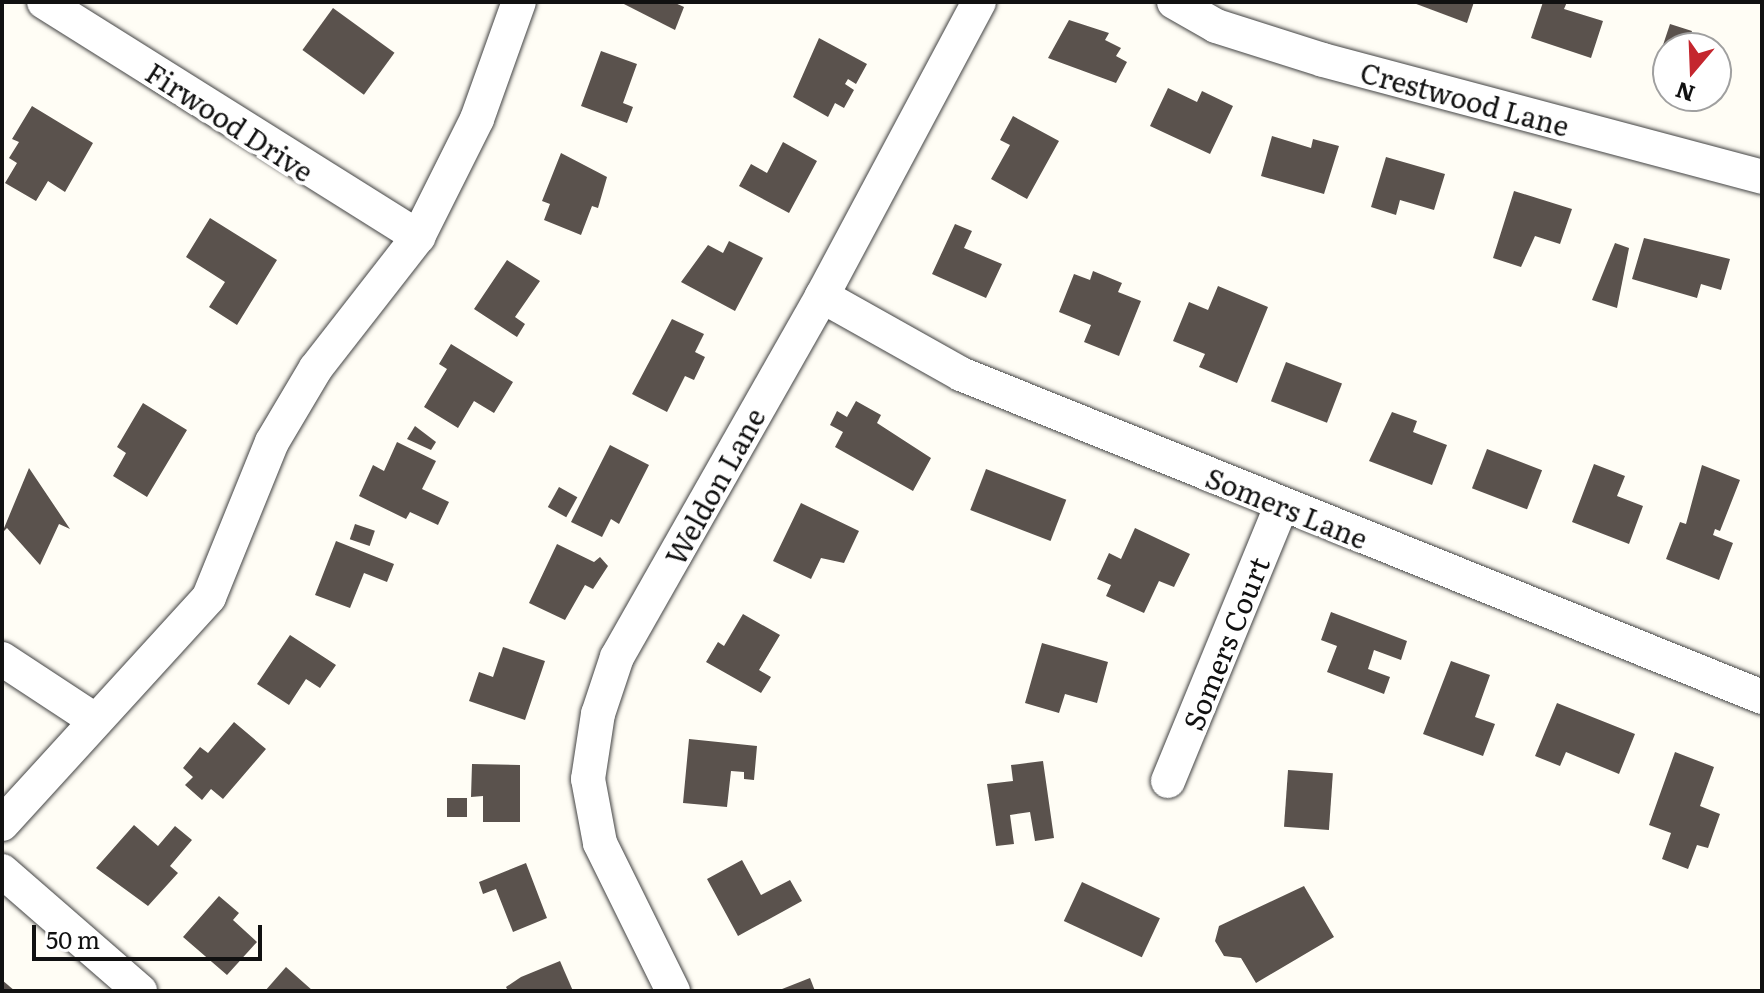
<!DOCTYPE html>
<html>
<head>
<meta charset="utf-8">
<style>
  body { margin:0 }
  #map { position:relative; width:1764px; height:993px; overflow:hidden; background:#fffdf5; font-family:Literata,serif }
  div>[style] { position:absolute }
  .building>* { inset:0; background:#5a524d; transform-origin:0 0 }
  .roads { filter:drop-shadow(0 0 2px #444) drop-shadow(0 0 2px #444) }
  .minor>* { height:34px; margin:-17px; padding:0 17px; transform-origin:17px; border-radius:17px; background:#fff }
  span { translate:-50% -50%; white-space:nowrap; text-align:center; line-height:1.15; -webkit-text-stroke:8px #fff; paint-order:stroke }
  .street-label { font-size:28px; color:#111 }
  .frame { position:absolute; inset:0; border:4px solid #111; pointer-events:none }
  .north { position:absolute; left:1652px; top:32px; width:80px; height:80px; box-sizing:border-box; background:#fff; border:2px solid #a0a0a0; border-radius:50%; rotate:199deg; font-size:22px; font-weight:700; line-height:32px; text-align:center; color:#111 }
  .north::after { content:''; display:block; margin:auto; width:28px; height:36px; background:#c4262e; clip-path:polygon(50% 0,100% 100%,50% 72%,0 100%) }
  .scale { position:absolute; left:32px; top:925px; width:230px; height:36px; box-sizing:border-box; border:4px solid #111; border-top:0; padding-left:10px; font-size:24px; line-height:28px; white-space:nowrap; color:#111; -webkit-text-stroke:6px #fff; paint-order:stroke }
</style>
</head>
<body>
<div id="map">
  <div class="building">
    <div style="clip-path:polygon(620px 2px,673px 2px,684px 7px,675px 30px)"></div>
    <div style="clip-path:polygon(1411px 2px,1474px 2px,1467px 23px)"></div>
    <div style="clip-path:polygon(1543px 2px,1567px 2px,1564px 9px,1603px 21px,1591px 58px,1531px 38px)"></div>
    <div style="left:333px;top:8px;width:76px;height:52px;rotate:36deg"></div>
    <div style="clip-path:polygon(1069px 20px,1109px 33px,1105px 40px,1121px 48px,1116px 56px,1127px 62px,1116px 83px,1048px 58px)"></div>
    <div style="clip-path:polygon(1670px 24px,1692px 31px,1688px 44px,1699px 47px,1668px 48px,1668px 77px,1654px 72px)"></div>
    <div style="clip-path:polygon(819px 38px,867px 64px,856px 84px,848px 79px,845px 84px,854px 90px,844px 108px,835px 103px,828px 117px,793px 97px)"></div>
    <div style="clip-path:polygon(601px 51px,637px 64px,623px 103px,633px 107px,627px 123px,581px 106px)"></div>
    <div style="clip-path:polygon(1716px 53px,1725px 56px,1716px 81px)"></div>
    <div style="clip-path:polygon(1168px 88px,1197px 102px,1202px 91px,1233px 106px,1210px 154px,1150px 126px)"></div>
    <div style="clip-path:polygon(32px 106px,93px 143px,65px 192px,48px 181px,36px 201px,5px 183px,17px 163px,9px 158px,19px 142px,12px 139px)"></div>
    <div style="clip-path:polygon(1013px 116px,1059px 141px,1027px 199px,991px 179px,1010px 145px,1000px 140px)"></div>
    <div style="clip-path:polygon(1272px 136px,1311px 148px,1313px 139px,1339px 146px,1324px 194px,1261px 176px)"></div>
    <div style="clip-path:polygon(783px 142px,817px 161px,789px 213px,739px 186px,751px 164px,767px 173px)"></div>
    <div style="clip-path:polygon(561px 153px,607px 177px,598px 208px,592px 206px,581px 235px,544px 220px,550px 204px,542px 201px)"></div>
    <div style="clip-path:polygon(1386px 157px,1445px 174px,1434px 210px,1400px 200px,1396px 215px,1371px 207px)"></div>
    <div style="clip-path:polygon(1514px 191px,1572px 209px,1560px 244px,1535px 236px,1521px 267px,1493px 258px)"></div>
    <div style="clip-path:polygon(210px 218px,277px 260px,237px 325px,209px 307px,225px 282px,186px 257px)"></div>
    <div style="clip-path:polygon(955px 224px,972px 231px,964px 248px,1002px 264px,986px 298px,932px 274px)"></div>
    <div style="clip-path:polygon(1644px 238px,1730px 259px,1721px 290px,1701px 284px,1697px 298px,1632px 279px)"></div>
    <div style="clip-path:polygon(729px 241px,763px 258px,735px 311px,681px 282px,708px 245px,723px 253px)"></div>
    <div style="clip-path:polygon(1615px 243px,1629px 248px,1617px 308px,1592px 300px)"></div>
    <div style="clip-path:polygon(507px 260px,540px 281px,515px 317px,525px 324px,517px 337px,474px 309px)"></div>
    <div style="clip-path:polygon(1093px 271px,1122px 283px,1118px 292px,1141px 301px,1119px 356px,1084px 342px,1091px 325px,1059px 312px,1074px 274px,1090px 280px)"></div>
    <div style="clip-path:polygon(1218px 286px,1268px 307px,1237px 383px,1199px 367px,1205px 354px,1173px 341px,1189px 302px,1208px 310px)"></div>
    <div style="clip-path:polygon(672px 319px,704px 334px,695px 352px,705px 357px,694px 380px,685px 376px,667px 412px,632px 394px)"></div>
    <div style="clip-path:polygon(451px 344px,513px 382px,494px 413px,474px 401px,458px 428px,424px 407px,447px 369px,439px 364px)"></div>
    <div style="left:1286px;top:362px;width:60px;height:42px;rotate:21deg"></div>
    <div style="clip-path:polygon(856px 401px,881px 415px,877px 423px,931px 458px,913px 491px,835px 447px,843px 432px,830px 425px,837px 411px,847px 417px)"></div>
    <div style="clip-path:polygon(143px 403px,187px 430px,147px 497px,113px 476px,126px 453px,117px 447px)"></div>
    <div style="clip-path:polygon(1392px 412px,1417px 421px,1413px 432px,1447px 445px,1432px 485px,1369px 461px)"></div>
    <div style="clip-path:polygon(415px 426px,436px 442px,431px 450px,407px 439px)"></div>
    <div style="clip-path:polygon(397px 442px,436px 461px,422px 489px,449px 502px,438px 525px,410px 512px,406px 519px,359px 496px,373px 465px,384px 471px)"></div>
    <div style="clip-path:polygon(610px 445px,649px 465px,619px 524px,611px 519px,602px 537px,571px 522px)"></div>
    <div style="left:1487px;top:449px;width:59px;height:42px;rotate:21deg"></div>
    <div style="clip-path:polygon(1594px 464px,1625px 476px,1617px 496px,1643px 506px,1629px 544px,1572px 522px)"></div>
    <div style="clip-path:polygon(1702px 465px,1740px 480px,1720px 531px,1715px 529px,1713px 535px,1733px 543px,1719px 580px,1666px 559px,1680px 522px,1686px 524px)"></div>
    <div style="clip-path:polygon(29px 468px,70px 529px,59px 524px,40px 565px,7px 528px,2px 533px)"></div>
    <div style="left:986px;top:469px;width:86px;height:44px;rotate:21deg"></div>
    <div style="left:559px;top:487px;width:21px;height:23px;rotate:29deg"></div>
    <div style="clip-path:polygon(801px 503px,859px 531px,844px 563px,821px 558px,811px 579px,773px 561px)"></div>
    <div style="left:355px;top:524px;width:21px;height:16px;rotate:19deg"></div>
    <div style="clip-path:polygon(1135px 528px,1190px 554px,1174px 587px,1159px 581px,1144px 613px,1106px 596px,1111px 585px,1097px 579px,1109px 553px,1121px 559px)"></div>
    <div style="clip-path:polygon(336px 541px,394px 564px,387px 582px,364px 573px,350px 608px,315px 595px)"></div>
    <div style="clip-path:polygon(557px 544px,594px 562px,600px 557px,608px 566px,593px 589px,585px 585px,565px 620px,529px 603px)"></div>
    <div style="clip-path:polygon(1331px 612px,1407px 641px,1401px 660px,1374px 650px,1368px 669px,1390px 677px,1384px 694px,1327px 672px,1337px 646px,1321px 640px)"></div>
    <div style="clip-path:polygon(743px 614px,780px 635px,759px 670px,771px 677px,761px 693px,706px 662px,718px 642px,724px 646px)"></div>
    <div style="clip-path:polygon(290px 635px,336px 665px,320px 688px,306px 679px,289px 705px,257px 684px)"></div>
    <div style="clip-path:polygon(1042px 643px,1108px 662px,1097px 703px,1065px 694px,1059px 713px,1025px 703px)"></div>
    <div style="clip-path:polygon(503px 647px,545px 661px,525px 720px,469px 701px,479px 672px,493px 677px)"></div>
    <div style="clip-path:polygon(1451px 661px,1490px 675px,1475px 717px,1495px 724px,1483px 756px,1423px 734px)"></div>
    <div style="clip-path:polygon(1557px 703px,1635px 734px,1619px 774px,1566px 752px,1560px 766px,1535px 756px)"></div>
    <div style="clip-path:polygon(234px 722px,266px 749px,223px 799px,211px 789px,202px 800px,185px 785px,193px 777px,183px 768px,200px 747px,208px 753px)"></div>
    <div style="clip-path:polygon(689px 739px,757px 746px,754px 780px,744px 779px,744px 772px,731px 771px,727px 807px,683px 803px)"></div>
    <div style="clip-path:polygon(1675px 752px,1714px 767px,1700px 806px,1720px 814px,1708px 848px,1697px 845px,1688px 869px,1662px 859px,1671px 833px,1649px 825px)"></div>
    <div style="clip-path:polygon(1043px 761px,1054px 838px,1035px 841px,1030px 812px,1010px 815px,1014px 844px,996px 846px,987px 784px,1013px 781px,1011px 765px)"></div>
    <div style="clip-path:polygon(472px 764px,520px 765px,520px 822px,483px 822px,483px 796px,471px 797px)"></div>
    <div style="left:1288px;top:770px;width:45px;height:57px;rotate:4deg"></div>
    <div style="left:447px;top:798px;width:20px;height:19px"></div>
    <div style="clip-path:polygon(134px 825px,158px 846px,175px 826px,192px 840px,170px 866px,178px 873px,148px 906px,96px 868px)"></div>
    <div style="clip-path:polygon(742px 860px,761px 895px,790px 880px,802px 901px,738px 936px,707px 879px)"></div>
    <div style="clip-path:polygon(526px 863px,547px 918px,513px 932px,496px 889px,483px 894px,479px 882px)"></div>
    <div style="left:1082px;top:882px;width:86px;height:43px;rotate:25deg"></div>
    <div style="clip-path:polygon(1304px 886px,1334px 937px,1256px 983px,1241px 958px,1224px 956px,1215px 941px,1219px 926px)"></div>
    <div style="clip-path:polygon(219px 896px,239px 913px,233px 920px,257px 942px,227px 975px,183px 937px)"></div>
    <div style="clip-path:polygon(560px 961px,573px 991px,508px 991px,506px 987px,521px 977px)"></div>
    <div style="clip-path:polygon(286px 967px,313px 991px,265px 991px)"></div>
    <div style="clip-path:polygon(810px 978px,815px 991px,777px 991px)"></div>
    <div style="clip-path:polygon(2px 980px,15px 991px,2px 991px)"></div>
  </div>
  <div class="roads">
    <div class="minor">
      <div style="left:44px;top:2px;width:442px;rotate:32.1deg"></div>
      <div style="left:1174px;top:2px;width:48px;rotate:29.7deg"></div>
      <div style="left:1216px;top:26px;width:112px;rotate:17.6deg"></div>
      <div style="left:1323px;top:60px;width:454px;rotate:14.9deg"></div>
      <div style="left:822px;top:296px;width:159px;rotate:29.3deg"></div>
      <div style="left:961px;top:374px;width:864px;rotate:21.96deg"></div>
      <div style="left:2px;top:659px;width:111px;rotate:33.3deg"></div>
      <div style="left:1168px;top:781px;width:299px;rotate:-67.6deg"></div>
      <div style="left:2px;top:824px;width:307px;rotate:-47.6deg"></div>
      <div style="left:209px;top:597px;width:167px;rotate:-67.9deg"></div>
      <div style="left:272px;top:442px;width:86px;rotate:-59.3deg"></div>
      <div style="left:316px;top:368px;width:166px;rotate:-52.1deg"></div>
      <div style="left:418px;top:237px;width:132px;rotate:-63.4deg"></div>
      <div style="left:477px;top:119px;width:124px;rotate:-70.3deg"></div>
      <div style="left:2px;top:871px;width:183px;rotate:41deg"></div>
      <div style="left:673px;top:991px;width:165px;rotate:-116.3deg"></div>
      <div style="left:600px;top:843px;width:65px;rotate:-100.6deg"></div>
      <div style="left:588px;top:779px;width:66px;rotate:-81.3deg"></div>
      <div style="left:598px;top:714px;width:60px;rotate:-71.6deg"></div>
      <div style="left:617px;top:657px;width:415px;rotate:-60.4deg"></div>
      <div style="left:822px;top:296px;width:333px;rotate:-61.9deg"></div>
    </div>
  </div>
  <div class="street-label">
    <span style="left:1465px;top:98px;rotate:15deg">Crestwood Lane</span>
    <span style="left:230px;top:121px;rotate:33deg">Firwood Drive</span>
    <span style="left:714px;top:486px;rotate:-61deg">Weldon Lane</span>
    <span style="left:1287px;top:507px;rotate:22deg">Somers Lane</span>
    <span style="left:1225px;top:643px;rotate:-68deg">Somers Court</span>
  </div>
  <div class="frame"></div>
  <div class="north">N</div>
  <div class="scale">50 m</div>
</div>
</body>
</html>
